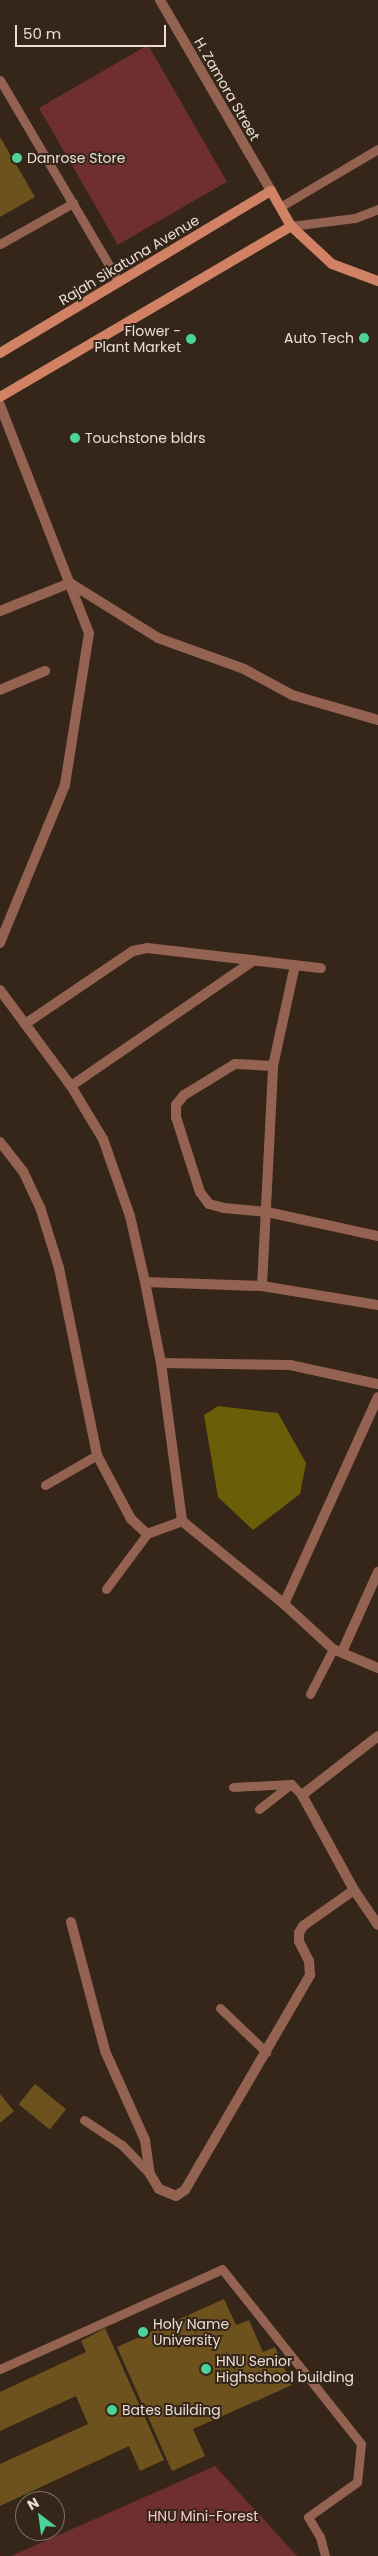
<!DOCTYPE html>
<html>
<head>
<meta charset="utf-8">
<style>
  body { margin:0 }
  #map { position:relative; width:378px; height:2556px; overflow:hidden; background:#352619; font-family:Poppins,sans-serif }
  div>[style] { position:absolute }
  .green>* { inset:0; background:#6f2e30; transform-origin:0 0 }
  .water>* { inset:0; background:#6a5f08 }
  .building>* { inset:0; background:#6d521d; transform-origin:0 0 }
  .service>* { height:9px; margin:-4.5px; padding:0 4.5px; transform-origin:4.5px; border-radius:4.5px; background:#946250 }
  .minor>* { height:10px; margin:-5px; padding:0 5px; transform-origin:5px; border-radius:5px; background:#946250 }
  .tertiary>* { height:10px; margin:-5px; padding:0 5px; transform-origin:5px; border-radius:5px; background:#946250 }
  .secondary>* { height:10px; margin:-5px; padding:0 5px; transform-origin:5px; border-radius:5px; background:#d18164 }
  .dots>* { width:14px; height:14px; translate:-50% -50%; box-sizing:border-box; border:2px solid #352619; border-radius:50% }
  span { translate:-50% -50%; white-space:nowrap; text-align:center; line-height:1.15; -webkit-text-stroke:4px #352619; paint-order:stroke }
  .street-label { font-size:14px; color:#e9dfd7 }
  .poi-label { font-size:14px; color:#e9dfd7 }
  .left { translate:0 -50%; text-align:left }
  .right { translate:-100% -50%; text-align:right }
  .park-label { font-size:14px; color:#f8cbca }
  .north { position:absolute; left:15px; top:2491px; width:50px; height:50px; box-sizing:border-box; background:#352619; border:1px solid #7d7065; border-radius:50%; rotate:330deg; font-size:14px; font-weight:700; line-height:20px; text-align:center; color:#e9dfd7 }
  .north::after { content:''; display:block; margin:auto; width:18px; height:22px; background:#4cd39b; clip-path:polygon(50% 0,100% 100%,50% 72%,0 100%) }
  .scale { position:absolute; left:15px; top:25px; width:151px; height:22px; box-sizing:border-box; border:2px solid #e9dfd7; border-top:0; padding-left:6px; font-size:15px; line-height:18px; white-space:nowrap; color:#e9dfd7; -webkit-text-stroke:4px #352619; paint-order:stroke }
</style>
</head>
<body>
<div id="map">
  <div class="green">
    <div style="left:148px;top:45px;width:158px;height:126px;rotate:60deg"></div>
    <div style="clip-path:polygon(215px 2466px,297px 2556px,11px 2556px)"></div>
  </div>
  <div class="water">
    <div style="clip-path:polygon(218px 1406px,278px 1413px,306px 1463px,300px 1494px,253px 1530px,218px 1497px,204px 1415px)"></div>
  </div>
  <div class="building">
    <div style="clip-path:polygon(0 137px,35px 197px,0 217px)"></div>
    <div style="left:35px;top:2084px;width:40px;height:26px;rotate:39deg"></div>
    <div style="clip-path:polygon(0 2094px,14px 2111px,0 2123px)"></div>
    <div style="clip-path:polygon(224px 2299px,236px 2325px,249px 2320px,263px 2352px,275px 2347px,292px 2385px,193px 2429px,205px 2456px,172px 2471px,117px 2347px)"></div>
    <div style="clip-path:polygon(105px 2328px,164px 2460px,140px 2471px,129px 2446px,0 2506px,0 2464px,88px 2424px,76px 2396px,0 2431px,0 2392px,86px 2352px,81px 2341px)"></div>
  </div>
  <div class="service">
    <div style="left:0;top:80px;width:234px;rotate:59.5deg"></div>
    <div style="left:280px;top:207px;width:114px;rotate:-30.6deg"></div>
    <div style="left:291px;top:226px;width:64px;rotate:-7.1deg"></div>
    <div style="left:355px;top:218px;width:25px;rotate:-21deg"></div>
    <div style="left:0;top:244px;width:84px;rotate:-29.3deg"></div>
    <div style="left:45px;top:1485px;width:60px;rotate:-30deg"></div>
    <div style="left:106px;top:1589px;width:69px;rotate:-53.3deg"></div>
    <div style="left:310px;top:1694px;width:51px;rotate:-62.9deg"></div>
    <div style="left:233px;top:1787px;width:58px;rotate:-3deg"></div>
    <div style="left:291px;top:1784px;width:16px;rotate:45deg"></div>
    <div style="left:259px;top:1809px;width:41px;rotate:-38deg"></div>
    <div style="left:220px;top:2008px;width:64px;rotate:43.7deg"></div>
    <div style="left:84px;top:2120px;width:45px;rotate:33.3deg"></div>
    <div style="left:122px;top:2145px;width:40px;rotate:46deg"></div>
    <div style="left:0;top:2369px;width:243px;rotate:-24.2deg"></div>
    <div style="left:222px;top:2269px;width:223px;rotate:51.5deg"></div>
    <div style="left:361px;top:2444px;width:38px;rotate:96deg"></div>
    <div style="left:357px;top:2482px;width:60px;rotate:144.5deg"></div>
    <div style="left:308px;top:2517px;width:23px;rotate:59deg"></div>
    <div style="left:320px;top:2537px;width:20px;rotate:75deg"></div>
  </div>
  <div class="minor">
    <div style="left:0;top:405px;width:245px;rotate:68.7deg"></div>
    <div style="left:89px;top:633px;width:154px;rotate:99deg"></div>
    <div style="left:65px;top:785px;width:171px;rotate:112.4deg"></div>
    <div style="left:0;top:611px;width:75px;rotate:-21.8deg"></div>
    <div style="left:70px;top:583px;width:104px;rotate:32deg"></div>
    <div style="left:158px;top:638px;width:91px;rotate:19.8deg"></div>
    <div style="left:244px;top:669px;width:55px;rotate:28.4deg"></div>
    <div style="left:292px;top:695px;width:90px;rotate:16.2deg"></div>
    <div style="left:0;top:690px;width:49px;rotate:-22.9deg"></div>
    <div style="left:0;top:990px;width:119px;rotate:53.5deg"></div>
    <div style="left:71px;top:1086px;width:62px;rotate:58.9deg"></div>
    <div style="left:103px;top:1139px;width:82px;rotate:70.7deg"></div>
    <div style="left:130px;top:1216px;width:68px;rotate:77.2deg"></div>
    <div style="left:145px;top:1282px;width:117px;rotate:2deg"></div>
    <div style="left:262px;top:1286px;width:118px;rotate:9.3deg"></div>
    <div style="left:25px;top:1024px;width:130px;rotate:-34.1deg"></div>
    <div style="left:133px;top:951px;width:14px;rotate:-12deg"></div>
    <div style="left:147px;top:948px;width:175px;rotate:6.6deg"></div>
    <div style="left:273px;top:1066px;width:38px;rotate:-177deg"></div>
    <div style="left:235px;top:1064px;width:60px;rotate:148.7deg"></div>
    <div style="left:184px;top:1095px;width:13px;rotate:129deg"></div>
    <div style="left:176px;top:1105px;width:12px;rotate:90deg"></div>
    <div style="left:176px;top:1117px;width:79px;rotate:72.3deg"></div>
    <div style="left:200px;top:1192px;width:15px;rotate:53deg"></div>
    <div style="left:209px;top:1204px;width:16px;rotate:15deg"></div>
    <div style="left:224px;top:1208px;width:43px;rotate:5.3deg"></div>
    <div style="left:267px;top:1212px;width:114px;rotate:12.2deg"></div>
    <div style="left:71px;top:1086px;width:222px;rotate:-34.5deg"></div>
    <div style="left:0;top:1142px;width:37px;rotate:52deg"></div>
    <div style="left:23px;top:1171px;width:40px;rotate:65deg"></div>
    <div style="left:40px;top:1207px;width:64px;rotate:72.7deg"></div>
    <div style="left:59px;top:1268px;width:191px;rotate:78.5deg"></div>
    <div style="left:97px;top:1455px;width:72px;rotate:62deg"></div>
    <div style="left:131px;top:1519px;width:22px;rotate:43deg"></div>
    <div style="left:147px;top:1534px;width:37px;rotate:-20deg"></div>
    <div style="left:145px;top:1282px;width:83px;rotate:78.8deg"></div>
    <div style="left:161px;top:1363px;width:159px;rotate:82.4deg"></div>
    <div style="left:182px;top:1521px;width:132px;rotate:39.1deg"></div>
    <div style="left:284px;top:1604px;width:67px;rotate:42.6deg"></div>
    <div style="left:333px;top:1649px;width:49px;rotate:22.9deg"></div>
    <div style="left:262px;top:1286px;width:220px;rotate:-87.1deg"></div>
    <div style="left:273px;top:1066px;width:103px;rotate:-77.7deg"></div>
    <div style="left:161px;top:1363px;width:129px;rotate:0.9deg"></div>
    <div style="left:290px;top:1365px;width:90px;rotate:12.2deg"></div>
    <div style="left:284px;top:1604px;width:227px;rotate:-65.6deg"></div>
    <div style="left:342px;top:1652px;width:88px;rotate:-65.8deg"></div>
    <div style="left:354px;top:1890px;width:42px;rotate:55.6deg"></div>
    <div style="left:71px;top:1922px;width:133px;rotate:75.2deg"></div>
    <div style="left:105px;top:2051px;width:98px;rotate:65.8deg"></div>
    <div style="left:145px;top:2140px;width:34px;rotate:82deg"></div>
    <div style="left:150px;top:2174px;width:17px;rotate:59deg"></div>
    <div style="left:159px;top:2189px;width:18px;rotate:22deg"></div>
    <div style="left:176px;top:2196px;width:11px;rotate:-34deg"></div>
    <div style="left:185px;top:2190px;width:249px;rotate:-59.8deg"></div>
    <div style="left:310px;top:1975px;width:14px;rotate:-94deg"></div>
    <div style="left:309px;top:1961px;width:22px;rotate:-117deg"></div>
    <div style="left:299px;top:1941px;width:8px;rotate:-90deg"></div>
    <div style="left:299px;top:1933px;width:8px;rotate:-60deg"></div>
    <div style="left:303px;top:1926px;width:62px;rotate:-35.2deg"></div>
    <div style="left:354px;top:1890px;width:108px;rotate:-118.7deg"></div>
    <div style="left:302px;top:1795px;width:96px;rotate:-37.8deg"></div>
  </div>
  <div class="tertiary">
    <div style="left:160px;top:0;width:221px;rotate:59.8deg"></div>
  </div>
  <div class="secondary">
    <div style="left:0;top:353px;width:316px;rotate:-30.9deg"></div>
    <div style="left:271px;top:191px;width:40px;rotate:60.3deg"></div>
    <div style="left:291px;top:226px;width:56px;rotate:42.8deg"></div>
    <div style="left:332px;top:264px;width:49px;rotate:20.3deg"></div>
    <div style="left:0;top:397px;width:338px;rotate:-30.4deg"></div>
  </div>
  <div class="dots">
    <div style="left:17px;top:158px;background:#4cd39b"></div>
    <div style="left:364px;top:338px;background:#4cd39b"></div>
    <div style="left:191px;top:339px;background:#4cd39b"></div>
    <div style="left:75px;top:438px;background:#4cd39b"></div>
    <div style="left:143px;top:2332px;background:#4cd39b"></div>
    <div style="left:206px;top:2369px;background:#4cd39b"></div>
    <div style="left:112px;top:2410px;background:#4cd39b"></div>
  </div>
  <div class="street-label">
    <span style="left:227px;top:89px;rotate:60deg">H. Zamora Street</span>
    <span style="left:129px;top:260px;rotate:-31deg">Rajah Sikatuna Avenue</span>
  </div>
  <div class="poi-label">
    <span class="left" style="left:27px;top:158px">Danrose Store</span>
    <span class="right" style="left:181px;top:339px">Flower -<br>Plant Market</span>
    <span class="right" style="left:354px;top:338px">Auto Tech</span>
    <span class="left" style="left:85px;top:438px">Touchstone bldrs</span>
    <span class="left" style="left:153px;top:2332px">Holy Name<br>University</span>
    <span class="left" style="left:216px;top:2369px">HNU Senior<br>Highschool building</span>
    <span class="left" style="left:122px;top:2410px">Bates Building</span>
  </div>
  <div class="park-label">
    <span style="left:203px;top:2516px">HNU Mini-Forest</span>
  </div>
  <div class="north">N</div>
  <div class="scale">50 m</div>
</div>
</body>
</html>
